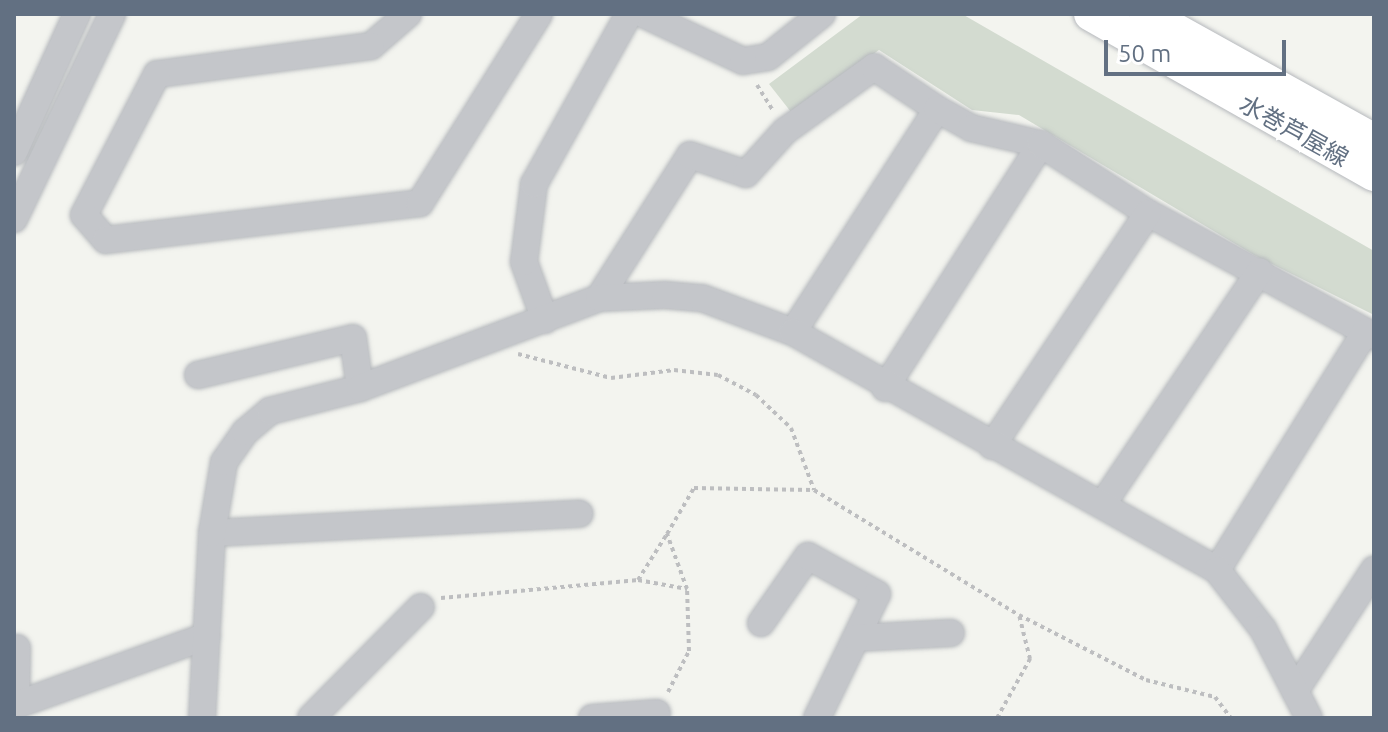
<!DOCTYPE html>
<html>
<head>
<meta charset="utf-8">
<style>
  body { margin:0 }
  #map { position:relative; width:1388px; height:732px; overflow:hidden; background:#f3f4ef; font-family:Ubuntu,"Noto Sans JP",sans-serif }
  div>[style] { position:absolute }
  .green>* { inset:0; background:#d3dbd0 }
  .path>* { height:4px; margin-top:-2px; transform-origin:0; background:repeating-linear-gradient(90deg,#bdbec0 0 4px,transparent 0 8px) }
  .roads { filter:drop-shadow(0 0 2px #b6b9bd) drop-shadow(0 0 2px #b6b9bd) }
  .minor>* { height:26px; margin:-13px; padding:0 13px; transform-origin:13px; border-radius:13px; background:#c4c6ca }
  .major>* { height:34px; margin:-17px; padding:0 17px; transform-origin:17px; border-radius:17px; background:#fff }
  span { translate:-50% -50%; white-space:nowrap; text-align:center; line-height:1.15; -webkit-text-stroke:8px #fff; paint-order:stroke }
  .street-label { font-size:24px; color:#627082 }
  .frame { position:absolute; inset:0; border:16px solid #627082; pointer-events:none }
  .scale { position:absolute; left:1104px; top:40px; width:182px; height:36px; box-sizing:border-box; border:4px solid #627082; border-top:0; padding-left:10px; font-size:24px; line-height:28px; white-space:nowrap; color:#627082; -webkit-text-stroke:6px #fff; paint-order:stroke }
</style>
</head>
<body>
<div id="map">
  <div class="green">
    <div style="clip-path:polygon(863px 14px,962px 14px,1374px 251px,1374px 315px,1254px 255px,1019px 115px,972px 110px,879px 50px,791px 112px,769px 84px)"></div>
  </div>
  <div class="path">
    <div style="left:757px;top:85px;width:31px;rotate:58deg"></div>
    <div style="left:518px;top:354px;width:96px;rotate:14.5deg"></div>
    <div style="left:611px;top:378px;width:64px;rotate:-7.2deg"></div>
    <div style="left:674px;top:370px;width:44px;rotate:6.5deg"></div>
    <div style="left:718px;top:375px;width:43px;rotate:27.8deg"></div>
    <div style="left:756px;top:395px;width:48px;rotate:43.3deg"></div>
    <div style="left:791px;top:428px;width:66px;rotate:69.6deg"></div>
    <div style="left:814px;top:490px;width:240px;rotate:31.4deg"></div>
    <div style="left:1019px;top:615px;width:143px;rotate:27.1deg"></div>
    <div style="left:1146px;top:680px;width:71px;rotate:13.8deg"></div>
    <div style="left:1215px;top:697px;width:26px;rotate:53deg"></div>
    <div style="left:638px;top:580px;width:50px;rotate:10.4deg"></div>
    <div style="left:441px;top:598px;width:198px;rotate:-5.2deg"></div>
    <div style="left:638px;top:580px;width:54px;rotate:-57.8deg"></div>
    <div style="left:668px;top:692px;width:46px;rotate:-62.9deg"></div>
    <div style="left:689px;top:651px;width:62px;rotate:-91.8deg"></div>
    <div style="left:687px;top:589px;width:59px;rotate:-110deg"></div>
    <div style="left:667px;top:534px;width:53px;rotate:-59.6deg"></div>
    <div style="left:694px;top:488px;width:120px;rotate:1deg"></div>
    <div style="left:997px;top:718px;width:68px;rotate:-60.8deg"></div>
    <div style="left:1030px;top:659px;width:45px;rotate:-104deg"></div>
  </div>
  <div class="roads">
    <div class="minor">
      <div style="left:408px;top:14px;width:49px;rotate:139.1deg"></div>
      <div style="left:371px;top:46px;width:216px;rotate:172.5deg"></div>
      <div style="left:157px;top:74px;width:159px;rotate:117.4deg"></div>
      <div style="left:84px;top:215px;width:33px;rotate:49deg"></div>
      <div style="left:106px;top:240px;width:316px;rotate:-6.7deg"></div>
      <div style="left:420px;top:203px;width:223px;rotate:-57.8deg"></div>
      <div style="left:643px;top:14px;width:110px;rotate:25.2deg"></div>
      <div style="left:743px;top:61px;width:25px;rotate:-9deg"></div>
      <div style="left:768px;top:57px;width:69px;rotate:-38.5deg"></div>
      <div style="left:14px;top:152px;width:152px;rotate:-65.5deg"></div>
      <div style="left:14px;top:219px;width:227px;rotate:-64.4deg"></div>
      <div style="left:599px;top:298px;width:169px;rotate:-57.5deg"></div>
      <div style="left:690px;top:155px;width:59px;rotate:18.7deg"></div>
      <div style="left:746px;top:174px;width:58px;rotate:-47.8deg"></div>
      <div style="left:785px;top:131px;width:110px;rotate:-35.7deg"></div>
      <div style="left:874px;top:67px;width:76px;rotate:33.7deg"></div>
      <div style="left:545px;top:320px;width:62px;rotate:-109.9deg"></div>
      <div style="left:524px;top:262px;width:79px;rotate:-82.7deg"></div>
      <div style="left:534px;top:184px;width:195px;rotate:-60.8deg"></div>
      <div style="left:793px;top:332px;width:265px;rotate:-57.1deg"></div>
      <div style="left:937px;top:109px;width:39px;rotate:29deg"></div>
      <div style="left:971px;top:128px;width:72px;rotate:12.9deg"></div>
      <div style="left:198px;top:375px;width:159px;rotate:-13.4deg"></div>
      <div style="left:353px;top:338px;width:50px;rotate:82deg"></div>
      <div style="left:885px;top:388px;width:290px;rotate:-57.4deg"></div>
      <div style="left:1041px;top:144px;width:127px;rotate:32.8deg"></div>
      <div style="left:1148px;top:213px;width:257px;rotate:28.6deg"></div>
      <div style="left:992px;top:446px;width:280px;rotate:-56.2deg"></div>
      <div style="left:1102px;top:505px;width:282px;rotate:-56deg"></div>
      <div style="left:212px;top:533px;width:368px;rotate:-3deg"></div>
      <div style="left:1217px;top:570px;width:280px;rotate:-58.1deg"></div>
      <div style="left:761px;top:623px;width:82px;rotate:-55deg"></div>
      <div style="left:808px;top:556px;width:79px;rotate:28.8deg"></div>
      <div style="left:877px;top:594px;width:138px;rotate:115.8deg"></div>
      <div style="left:856px;top:638px;width:95px;rotate:-3deg"></div>
      <div style="left:17px;top:648px;width:57px;rotate:91deg"></div>
      <div style="left:16px;top:705px;width:203px;rotate:-19.9deg"></div>
      <div style="left:1295px;top:691px;width:145px;rotate:-56.9deg"></div>
      <div style="left:202px;top:718px;width:185px;rotate:-86.9deg"></div>
      <div style="left:212px;top:533px;width:72px;rotate:-80.4deg"></div>
      <div style="left:224px;top:462px;width:37px;rotate:-55deg"></div>
      <div style="left:245px;top:432px;width:33px;rotate:-40deg"></div>
      <div style="left:270px;top:411px;width:93px;rotate:-14.3deg"></div>
      <div style="left:360px;top:388px;width:255px;rotate:-20.6deg"></div>
      <div style="left:599px;top:298px;width:66px;rotate:-2.6deg"></div>
      <div style="left:665px;top:295px;width:37px;rotate:5deg"></div>
      <div style="left:702px;top:298px;width:97px;rotate:20.5deg"></div>
      <div style="left:793px;top:332px;width:486px;rotate:29.3deg"></div>
      <div style="left:1217px;top:570px;width:75px;rotate:52.1deg"></div>
      <div style="left:1263px;top:629px;width:100px;rotate:62.7deg"></div>
      <div style="left:311px;top:718px;width:156px;rotate:-45.3deg"></div>
      <div style="left:592px;top:718px;width:65px;rotate:-4.4deg"></div>
    </div>
    <div class="major">
      <div style="left:1091px;top:14px;width:325px;rotate:29.5deg"></div>
      <div style="left:1146px;top:14px;width:261px;rotate:29.1deg"></div>
    </div>
  </div>
  <div class="street-label">
    <span style="left:1294px;top:131px;rotate:29deg">水巻芦屋線</span>
  </div>
  <div class="frame"></div>
  <div class="scale">50 m</div>
</div>
</body>
</html>
